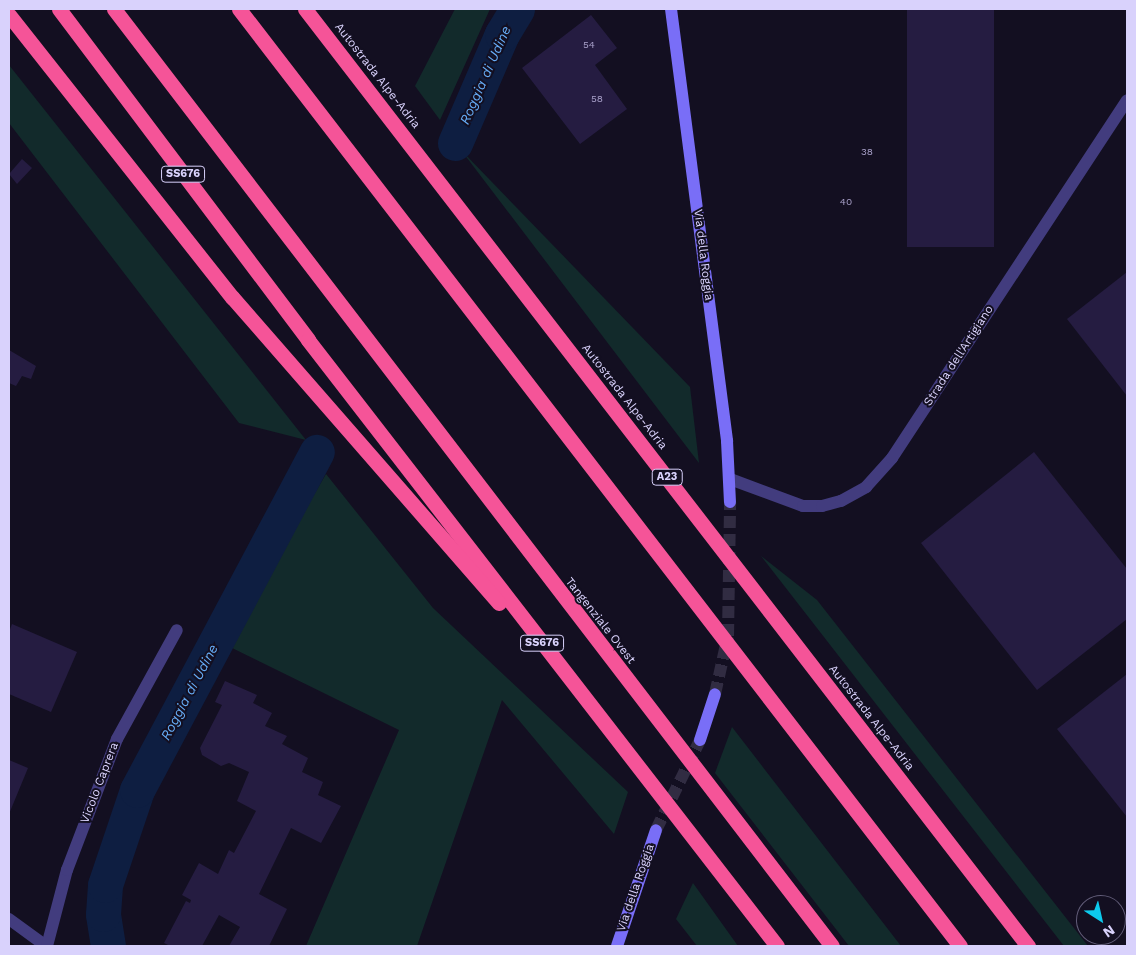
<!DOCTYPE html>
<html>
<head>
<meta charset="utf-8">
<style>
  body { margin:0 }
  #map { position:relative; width:1136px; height:955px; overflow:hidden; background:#130f21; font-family:"Work Sans",sans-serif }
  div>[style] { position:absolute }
  .green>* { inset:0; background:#122a2b }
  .canal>* { height:35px; margin:-17.5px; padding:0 17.5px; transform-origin:17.5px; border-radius:17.5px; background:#0e1e41 }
  .building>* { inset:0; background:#251c41; transform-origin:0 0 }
  .secondary-tunnel>* { height:12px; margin-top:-6px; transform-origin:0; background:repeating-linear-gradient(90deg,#312c42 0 12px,transparent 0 18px) }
  .street>* { height:12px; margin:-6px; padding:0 6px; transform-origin:6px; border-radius:6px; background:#423c7e }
  .secondary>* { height:12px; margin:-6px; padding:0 6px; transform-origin:6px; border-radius:6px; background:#796ef7 }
  .highway>* { height:15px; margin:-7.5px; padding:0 7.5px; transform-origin:7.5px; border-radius:7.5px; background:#f55498 }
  span { translate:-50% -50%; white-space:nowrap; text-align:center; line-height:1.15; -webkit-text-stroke:4px #130f21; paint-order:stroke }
  .number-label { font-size:10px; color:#aca4cd }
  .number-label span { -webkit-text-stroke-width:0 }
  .shield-label span { padding:1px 4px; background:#130f21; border:1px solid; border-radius:4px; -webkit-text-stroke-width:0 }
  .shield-label { font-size:11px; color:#d9d2fc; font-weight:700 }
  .street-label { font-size:12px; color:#d9d2fc }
  .water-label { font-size:14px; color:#66acf6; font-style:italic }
  .frame { position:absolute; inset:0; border:10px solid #d9d2fc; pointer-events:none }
  .north { position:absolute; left:1076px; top:895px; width:50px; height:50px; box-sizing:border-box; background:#130f21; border:1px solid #625d79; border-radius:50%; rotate:145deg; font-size:14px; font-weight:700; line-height:20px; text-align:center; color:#d9d2fc }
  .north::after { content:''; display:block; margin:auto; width:18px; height:22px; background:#0dcaed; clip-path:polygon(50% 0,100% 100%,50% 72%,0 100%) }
</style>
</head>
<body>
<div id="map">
  <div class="green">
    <div style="clip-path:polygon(455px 9px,490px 9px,440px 120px,415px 86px)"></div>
    <div style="clip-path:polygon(9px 65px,306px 440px,239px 423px,9px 123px)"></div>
    <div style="clip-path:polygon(461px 150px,690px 387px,699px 463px)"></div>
    <div style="clip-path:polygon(326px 474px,433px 608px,628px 792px,614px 834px,502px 700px,417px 946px,306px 946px,399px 730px,226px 645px)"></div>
    <div style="clip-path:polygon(761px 556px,817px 600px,1088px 946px,1064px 946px)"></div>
    <div style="clip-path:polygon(732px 727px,901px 946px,849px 946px,715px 773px)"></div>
    <div style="clip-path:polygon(693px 883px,738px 946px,697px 946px,676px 919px)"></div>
  </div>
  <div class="canal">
    <div style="left:455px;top:143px;width:119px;rotate:-66.7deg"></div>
    <div style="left:502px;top:34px;width:29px;rotate:-59deg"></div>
    <div style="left:108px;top:946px;width:32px;rotate:-99deg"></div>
    <div style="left:103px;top:914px;width:29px;rotate:-86deg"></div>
    <div style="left:105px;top:885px;width:100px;rotate:-71.4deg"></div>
    <div style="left:137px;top:790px;width:383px;rotate:-62deg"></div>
  </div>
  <div class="building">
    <div style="left:907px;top:9px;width:87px;height:238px"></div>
    <div style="clip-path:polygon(591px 15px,617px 48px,595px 65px,627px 109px,580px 144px,522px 68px)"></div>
    <div style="clip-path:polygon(22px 159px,32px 168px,17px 184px,9px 174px)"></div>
    <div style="clip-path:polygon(1127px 272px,1127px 396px,1067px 319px)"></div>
    <div style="clip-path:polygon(9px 350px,36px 366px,31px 379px,22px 376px,16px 386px,9px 383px)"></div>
    <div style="clip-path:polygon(1034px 452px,1127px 569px,1127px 619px,1037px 690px,921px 543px)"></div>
    <div style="clip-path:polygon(12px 624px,77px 652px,51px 712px,9px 694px,9px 632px)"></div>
    <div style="clip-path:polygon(1127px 674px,1127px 817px,1057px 729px)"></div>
    <div style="clip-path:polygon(225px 681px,257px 695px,253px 703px,272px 713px,265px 726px,287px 736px,282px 744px,308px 758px,302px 772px,323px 782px,318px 795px,341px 806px,321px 843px,291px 828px,259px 894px,287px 909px,269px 946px,229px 946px,240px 927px,219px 915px,202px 946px,170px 946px,164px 943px,186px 901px,190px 903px,191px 900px,182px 895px,199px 863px,218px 874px,229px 850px,234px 853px,256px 811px,237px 801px,249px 772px,229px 763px,221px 766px,202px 755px,200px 748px,222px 705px,215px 702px)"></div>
    <div style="clip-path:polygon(9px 760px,28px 768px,9px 814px)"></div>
  </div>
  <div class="secondary-tunnel">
    <div style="left:715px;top:694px;width:59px;rotate:-77.4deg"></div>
    <div style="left:728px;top:636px;width:134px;rotate:-89.1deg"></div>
    <div style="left:656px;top:830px;width:100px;rotate:-63.9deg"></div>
  </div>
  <div class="street">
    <div style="left:730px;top:479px;width:78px;rotate:20.3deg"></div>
    <div style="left:803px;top:506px;width:19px"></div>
    <div style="left:822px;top:506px;width:20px;rotate:-15deg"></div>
    <div style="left:841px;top:501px;width:29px;rotate:-29deg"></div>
    <div style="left:866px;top:487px;width:39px;rotate:-48deg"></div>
    <div style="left:892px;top:458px;width:428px;rotate:-56.7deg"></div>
    <div style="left:9px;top:919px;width:46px;rotate:36.1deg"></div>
    <div style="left:47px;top:946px;width:79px;rotate:-75.3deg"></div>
    <div style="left:67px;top:870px;width:140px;rotate:-69.1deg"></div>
    <div style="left:117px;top:739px;width:124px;rotate:-61.2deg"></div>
  </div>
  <div class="secondary">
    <div style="left:671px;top:9px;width:436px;rotate:82.6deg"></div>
    <div style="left:727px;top:441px;width:61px;rotate:87.2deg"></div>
    <div style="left:700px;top:740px;width:48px;rotate:-71.9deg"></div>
    <div style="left:617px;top:946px;width:122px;rotate:-71.4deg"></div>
  </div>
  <div class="highway">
    <div style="left:59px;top:9px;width:414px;rotate:53deg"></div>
    <div style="left:308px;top:340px;width:766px;rotate:52.26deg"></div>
    <div style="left:114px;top:9px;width:1180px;rotate:52.54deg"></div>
    <div style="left:239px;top:9px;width:1182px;rotate:52.42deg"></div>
    <div style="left:305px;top:9px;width:1184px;rotate:52.35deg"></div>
    <div style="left:9px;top:15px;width:360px;rotate:51.7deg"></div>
    <div style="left:232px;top:297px;width:406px;rotate:48.9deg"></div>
  </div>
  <div class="number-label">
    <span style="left:589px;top:45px">54</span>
    <span style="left:597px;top:99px">58</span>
    <span style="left:867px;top:152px">38</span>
    <span style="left:846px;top:202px">40</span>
  </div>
  <div class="shield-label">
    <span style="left:183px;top:174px">SS676</span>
    <span style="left:667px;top:477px">A23</span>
    <span style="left:542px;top:643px">SS676</span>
  </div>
  <div class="street-label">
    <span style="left:377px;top:76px;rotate:52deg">Autostrada Alpe-Adria</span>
    <span style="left:703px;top:255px;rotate:83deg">Via della Roggia</span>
    <span style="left:959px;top:356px;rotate:-57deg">Strada dell'Artigiano</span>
    <span style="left:624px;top:397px;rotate:52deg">Autostrada Alpe-Adria</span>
    <span style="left:600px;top:621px;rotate:52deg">Tangenziale Ovest</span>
    <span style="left:871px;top:718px;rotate:52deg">Autostrada Alpe-Adria</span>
    <span style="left:100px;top:783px;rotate:-69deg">Vicolo Caprera</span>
    <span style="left:636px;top:888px;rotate:-71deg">Via della Roggia</span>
  </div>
  <div class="water-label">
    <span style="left:485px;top:75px;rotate:-66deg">Roggia di Udine</span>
    <span style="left:189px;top:692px;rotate:-62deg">Roggia di Udine</span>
  </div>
  <div class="frame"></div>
  <div class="north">N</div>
</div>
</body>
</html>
